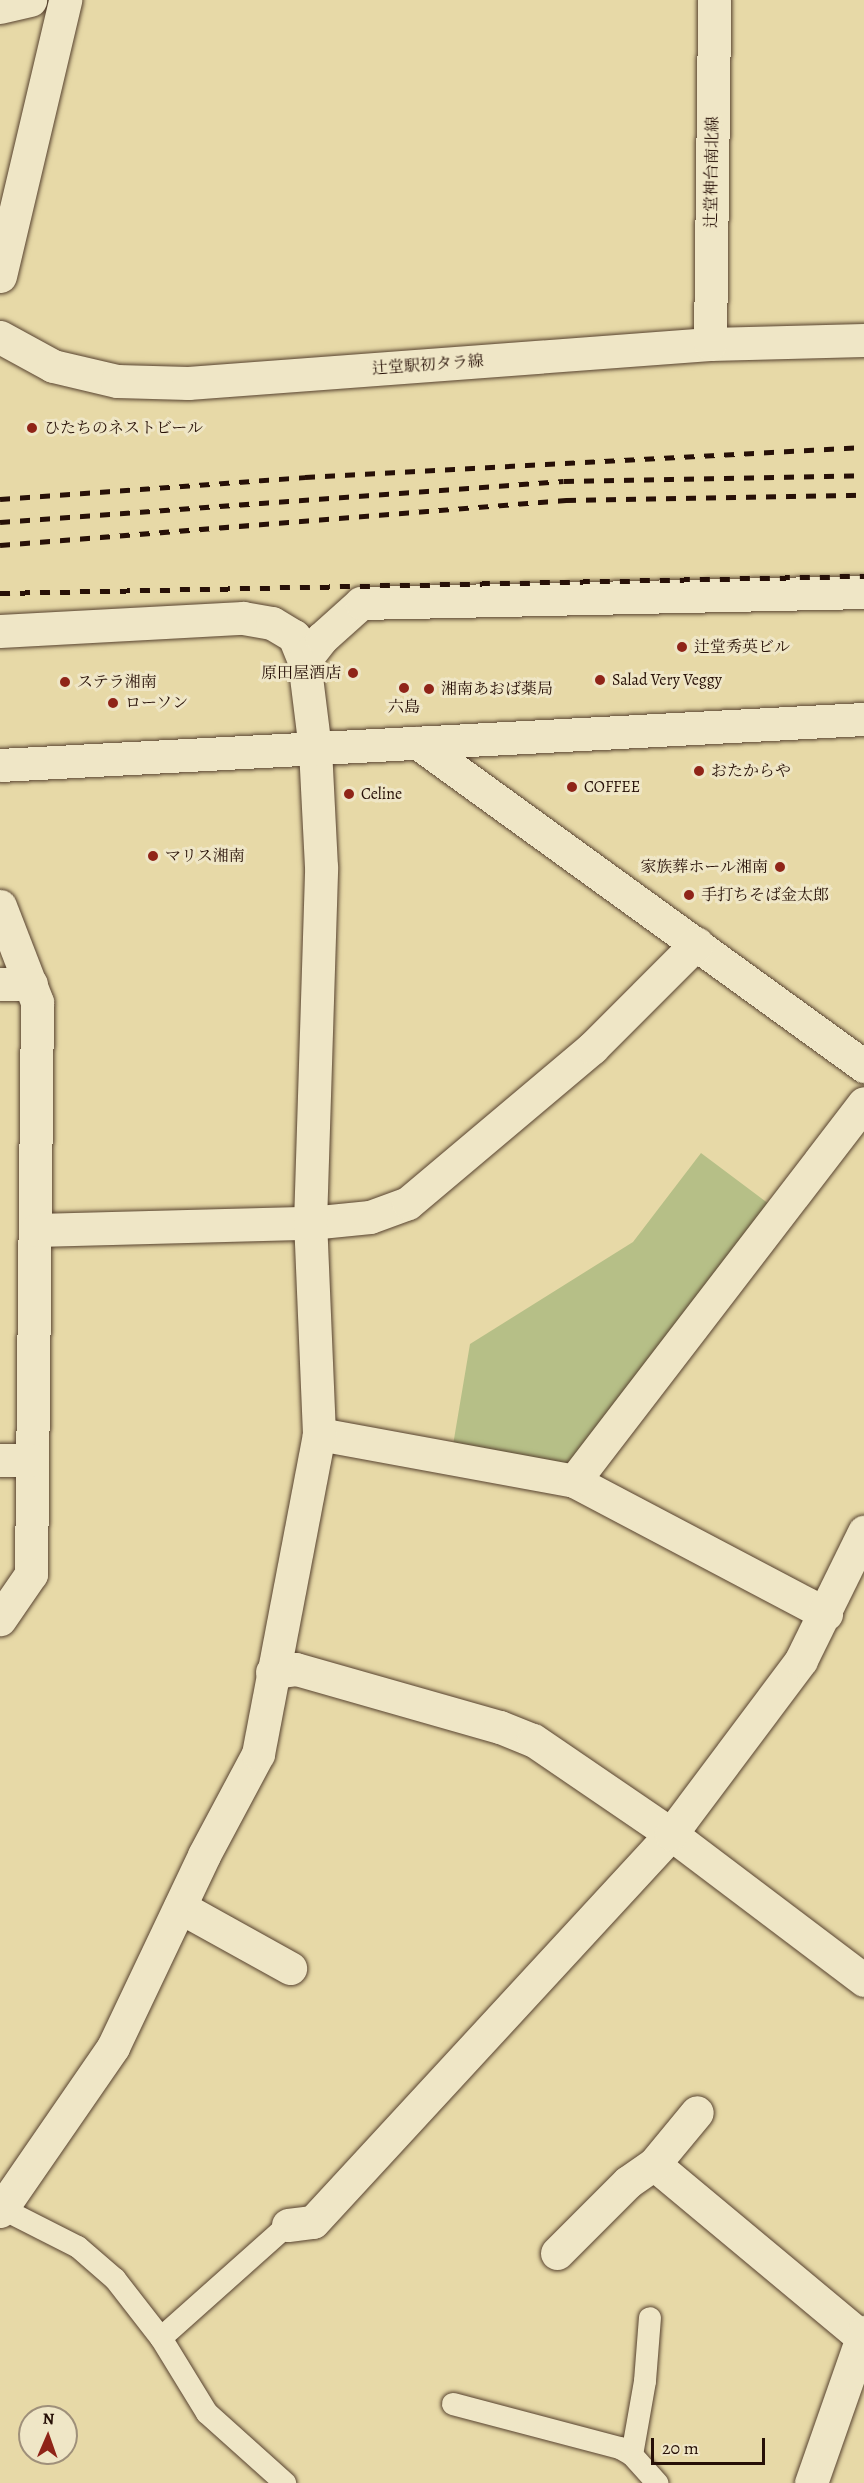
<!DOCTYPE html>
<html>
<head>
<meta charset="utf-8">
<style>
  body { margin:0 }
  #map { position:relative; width:864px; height:2483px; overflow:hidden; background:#e7d9a7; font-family:Alegreya,"Noto Serif JP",serif }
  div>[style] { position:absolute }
  .green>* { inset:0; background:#b6bf87 }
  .roads { filter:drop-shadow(0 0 2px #57422f) drop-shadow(0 0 2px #57422f) }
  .service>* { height:22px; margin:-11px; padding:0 11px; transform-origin:11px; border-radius:11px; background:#efe6c6 }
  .minor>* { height:33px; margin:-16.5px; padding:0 16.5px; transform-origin:16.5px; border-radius:16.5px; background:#efe6c6 }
  .tertiary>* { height:33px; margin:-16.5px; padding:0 16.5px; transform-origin:16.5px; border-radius:16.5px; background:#efe6c6 }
  .rail>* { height:4.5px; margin-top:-2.25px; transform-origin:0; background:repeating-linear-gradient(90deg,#271007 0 10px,transparent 0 20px) }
  .dots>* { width:16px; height:16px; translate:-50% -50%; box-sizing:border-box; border:3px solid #efe6c6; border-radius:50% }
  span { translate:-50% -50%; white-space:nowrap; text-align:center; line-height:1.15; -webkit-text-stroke:6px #efe6c6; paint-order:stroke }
  .street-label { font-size:16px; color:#271007 }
  .poi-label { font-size:16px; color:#271007 }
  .left { translate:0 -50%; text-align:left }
  .right { translate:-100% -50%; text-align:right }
  .north { position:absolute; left:18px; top:2405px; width:60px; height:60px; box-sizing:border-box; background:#efe6c6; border:2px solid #9f907a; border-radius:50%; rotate:2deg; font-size:16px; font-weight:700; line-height:24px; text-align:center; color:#271007 }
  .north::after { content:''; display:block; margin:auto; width:21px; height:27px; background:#8f2418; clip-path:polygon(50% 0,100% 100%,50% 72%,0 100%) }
  .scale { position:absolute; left:651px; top:2438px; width:114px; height:27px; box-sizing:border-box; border:3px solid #271007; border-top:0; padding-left:8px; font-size:18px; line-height:21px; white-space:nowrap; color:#271007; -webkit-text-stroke:4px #efe6c6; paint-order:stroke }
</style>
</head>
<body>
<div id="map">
  <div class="green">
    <div style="clip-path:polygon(701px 1153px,769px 1204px,570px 1466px,453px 1445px,470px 1344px,633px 1242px)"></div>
  </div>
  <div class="roads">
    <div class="service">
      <div style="left:3px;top:2209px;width:84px;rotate:26.9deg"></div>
      <div style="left:78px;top:2247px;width:49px;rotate:40.9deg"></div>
      <div style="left:115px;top:2279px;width:75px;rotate:52.1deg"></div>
      <div style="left:161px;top:2338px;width:88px;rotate:58.5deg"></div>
      <div style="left:207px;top:2413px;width:105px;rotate:41.9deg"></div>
      <div style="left:161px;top:2338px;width:170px;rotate:-41.7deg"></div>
      <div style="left:453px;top:2404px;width:173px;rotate:14.8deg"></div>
      <div style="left:620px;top:2448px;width:14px;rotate:30deg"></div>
      <div style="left:632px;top:2455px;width:38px;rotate:48deg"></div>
      <div style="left:632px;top:2455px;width:75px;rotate:-80deg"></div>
      <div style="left:645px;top:2381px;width:63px;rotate:-85.5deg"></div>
    </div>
    <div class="minor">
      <div style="left:0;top:7px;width:31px;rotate:-13deg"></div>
      <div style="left:0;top:276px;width:284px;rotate:-76.7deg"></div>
      <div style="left:0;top:631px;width:243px;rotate:-3.1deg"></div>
      <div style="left:243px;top:618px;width:29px;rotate:10deg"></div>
      <div style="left:272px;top:623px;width:26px;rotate:31deg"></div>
      <div style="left:294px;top:636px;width:27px;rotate:68deg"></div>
      <div style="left:418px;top:743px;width:551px;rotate:35.91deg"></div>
      <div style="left:0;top:906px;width:103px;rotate:68.9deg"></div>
      <div style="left:37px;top:1002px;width:572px;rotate:90.6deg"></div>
      <div style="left:31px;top:1574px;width:55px;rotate:124.6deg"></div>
      <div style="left:0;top:984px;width:31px"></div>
      <div style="left:36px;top:1230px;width:274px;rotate:-1.5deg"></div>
      <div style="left:310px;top:1223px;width:60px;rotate:-5.7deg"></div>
      <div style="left:370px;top:1217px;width:40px;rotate:-20.2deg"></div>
      <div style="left:408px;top:1203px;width:241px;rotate:-40.1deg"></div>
      <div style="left:592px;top:1048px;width:148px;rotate:-45deg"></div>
      <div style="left:319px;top:1434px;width:259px;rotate:10.4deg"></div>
      <div style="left:574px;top:1481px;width:285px;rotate:27.8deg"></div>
      <div style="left:0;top:1460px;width:32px"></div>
      <div style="left:574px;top:1481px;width:476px;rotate:-52.5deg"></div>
      <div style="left:272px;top:1672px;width:24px;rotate:-7deg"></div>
      <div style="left:296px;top:1669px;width:212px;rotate:15.9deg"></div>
      <div style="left:500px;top:1727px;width:35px;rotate:22deg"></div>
      <div style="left:533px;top:1740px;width:167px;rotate:34.3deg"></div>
      <div style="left:671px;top:1834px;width:242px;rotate:37.1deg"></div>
      <div style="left:180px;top:1907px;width:126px;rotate:29deg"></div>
      <div style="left:654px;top:2164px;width:271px;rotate:39.8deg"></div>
      <div style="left:0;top:2211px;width:199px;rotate:-55.4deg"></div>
      <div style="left:113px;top:2047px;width:212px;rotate:-64.6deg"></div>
      <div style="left:204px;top:1855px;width:115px;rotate:-61.9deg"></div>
      <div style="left:258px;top:1754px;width:326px;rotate:-79.2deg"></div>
      <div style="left:319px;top:1434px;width:211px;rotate:-92.4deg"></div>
      <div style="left:310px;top:1223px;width:356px;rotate:-88.2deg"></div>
      <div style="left:321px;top:867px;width:118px;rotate:-92.9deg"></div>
      <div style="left:315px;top:749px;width:89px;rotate:-97.1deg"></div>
      <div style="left:304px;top:661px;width:29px;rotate:-52deg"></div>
      <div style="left:322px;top:638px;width:52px;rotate:-41.9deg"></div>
      <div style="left:361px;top:603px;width:503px;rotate:-1.25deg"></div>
      <div style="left:288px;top:2225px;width:25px;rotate:-7deg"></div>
      <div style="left:313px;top:2222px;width:528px;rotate:-47.3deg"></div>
      <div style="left:671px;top:1834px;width:217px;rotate:-53.2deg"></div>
      <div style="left:801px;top:1660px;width:143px;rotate:-63.8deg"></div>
      <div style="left:557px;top:2253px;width:100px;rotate:-45deg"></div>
      <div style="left:628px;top:2182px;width:32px;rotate:-35deg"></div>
      <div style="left:654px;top:2164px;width:67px;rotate:-50.4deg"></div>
      <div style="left:811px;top:2483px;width:160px;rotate:-70.7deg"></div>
    </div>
    <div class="tertiary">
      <div style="left:0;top:337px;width:60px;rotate:28.7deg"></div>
      <div style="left:53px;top:366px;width:66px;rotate:13.2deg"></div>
      <div style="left:117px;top:381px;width:71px;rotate:1.6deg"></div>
      <div style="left:188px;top:383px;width:523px;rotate:-4.27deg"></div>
      <div style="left:710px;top:344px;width:154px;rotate:-1.5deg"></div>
      <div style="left:710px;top:344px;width:344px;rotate:-89.3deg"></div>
      <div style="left:0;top:765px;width:865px;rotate:-3.05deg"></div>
    </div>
  </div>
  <div class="rail">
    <div style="left:0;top:499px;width:306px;rotate:-4.1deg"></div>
    <div style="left:305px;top:477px;width:560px;rotate:-3.07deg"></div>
    <div style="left:0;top:522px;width:565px;rotate:-4.16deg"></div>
    <div style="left:564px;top:481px;width:300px;rotate:-1.1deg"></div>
    <div style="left:0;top:545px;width:568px;rotate:-4.55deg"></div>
    <div style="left:566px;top:500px;width:298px;rotate:-1deg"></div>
    <div style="left:0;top:593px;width:864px;rotate:-1.13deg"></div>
  </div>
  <div class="dots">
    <div style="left:32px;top:428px;background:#8f2418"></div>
    <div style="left:682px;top:647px;background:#8f2418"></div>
    <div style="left:353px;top:673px;background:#8f2418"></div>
    <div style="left:600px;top:680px;background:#8f2418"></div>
    <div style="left:65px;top:682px;background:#8f2418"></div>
    <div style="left:404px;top:688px;background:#8f2418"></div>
    <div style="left:429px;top:689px;background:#8f2418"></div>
    <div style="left:113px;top:703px;background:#8f2418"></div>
    <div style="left:699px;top:771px;background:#8f2418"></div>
    <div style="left:572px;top:787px;background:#8f2418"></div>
    <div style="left:349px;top:794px;background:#8f2418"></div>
    <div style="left:153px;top:856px;background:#8f2418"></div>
    <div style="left:780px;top:867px;background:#8f2418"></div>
    <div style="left:689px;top:895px;background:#8f2418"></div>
  </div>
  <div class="street-label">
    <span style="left:712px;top:172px;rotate:-89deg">辻堂神台南北線</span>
    <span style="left:428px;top:365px;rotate:-4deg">辻堂駅初タラ線</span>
  </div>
  <div class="poi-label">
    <span class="left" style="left:44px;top:428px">ひたちのネストビール</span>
    <span class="left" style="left:694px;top:647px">辻堂秀英ビル</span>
    <span class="right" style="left:341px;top:673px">原田屋酒店</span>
    <span class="left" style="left:612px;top:680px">Salad Very Veggy</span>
    <span class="left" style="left:77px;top:682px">ステラ湘南</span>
    <span class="left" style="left:441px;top:689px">湘南あおば薬局</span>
    <span class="left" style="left:125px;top:703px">ローソン</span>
    <span style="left:404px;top:707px">六島</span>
    <span class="left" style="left:711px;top:771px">おたからや</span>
    <span class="left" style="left:584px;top:787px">COFFEE</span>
    <span class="left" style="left:361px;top:794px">Celine</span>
    <span class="left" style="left:165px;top:856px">マリス湘南</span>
    <span class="right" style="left:768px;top:867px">家族葬ホール湘南</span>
    <span class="left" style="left:701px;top:895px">手打ちそば金太郎</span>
  </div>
  <div class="north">N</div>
  <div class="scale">20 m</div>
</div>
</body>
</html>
